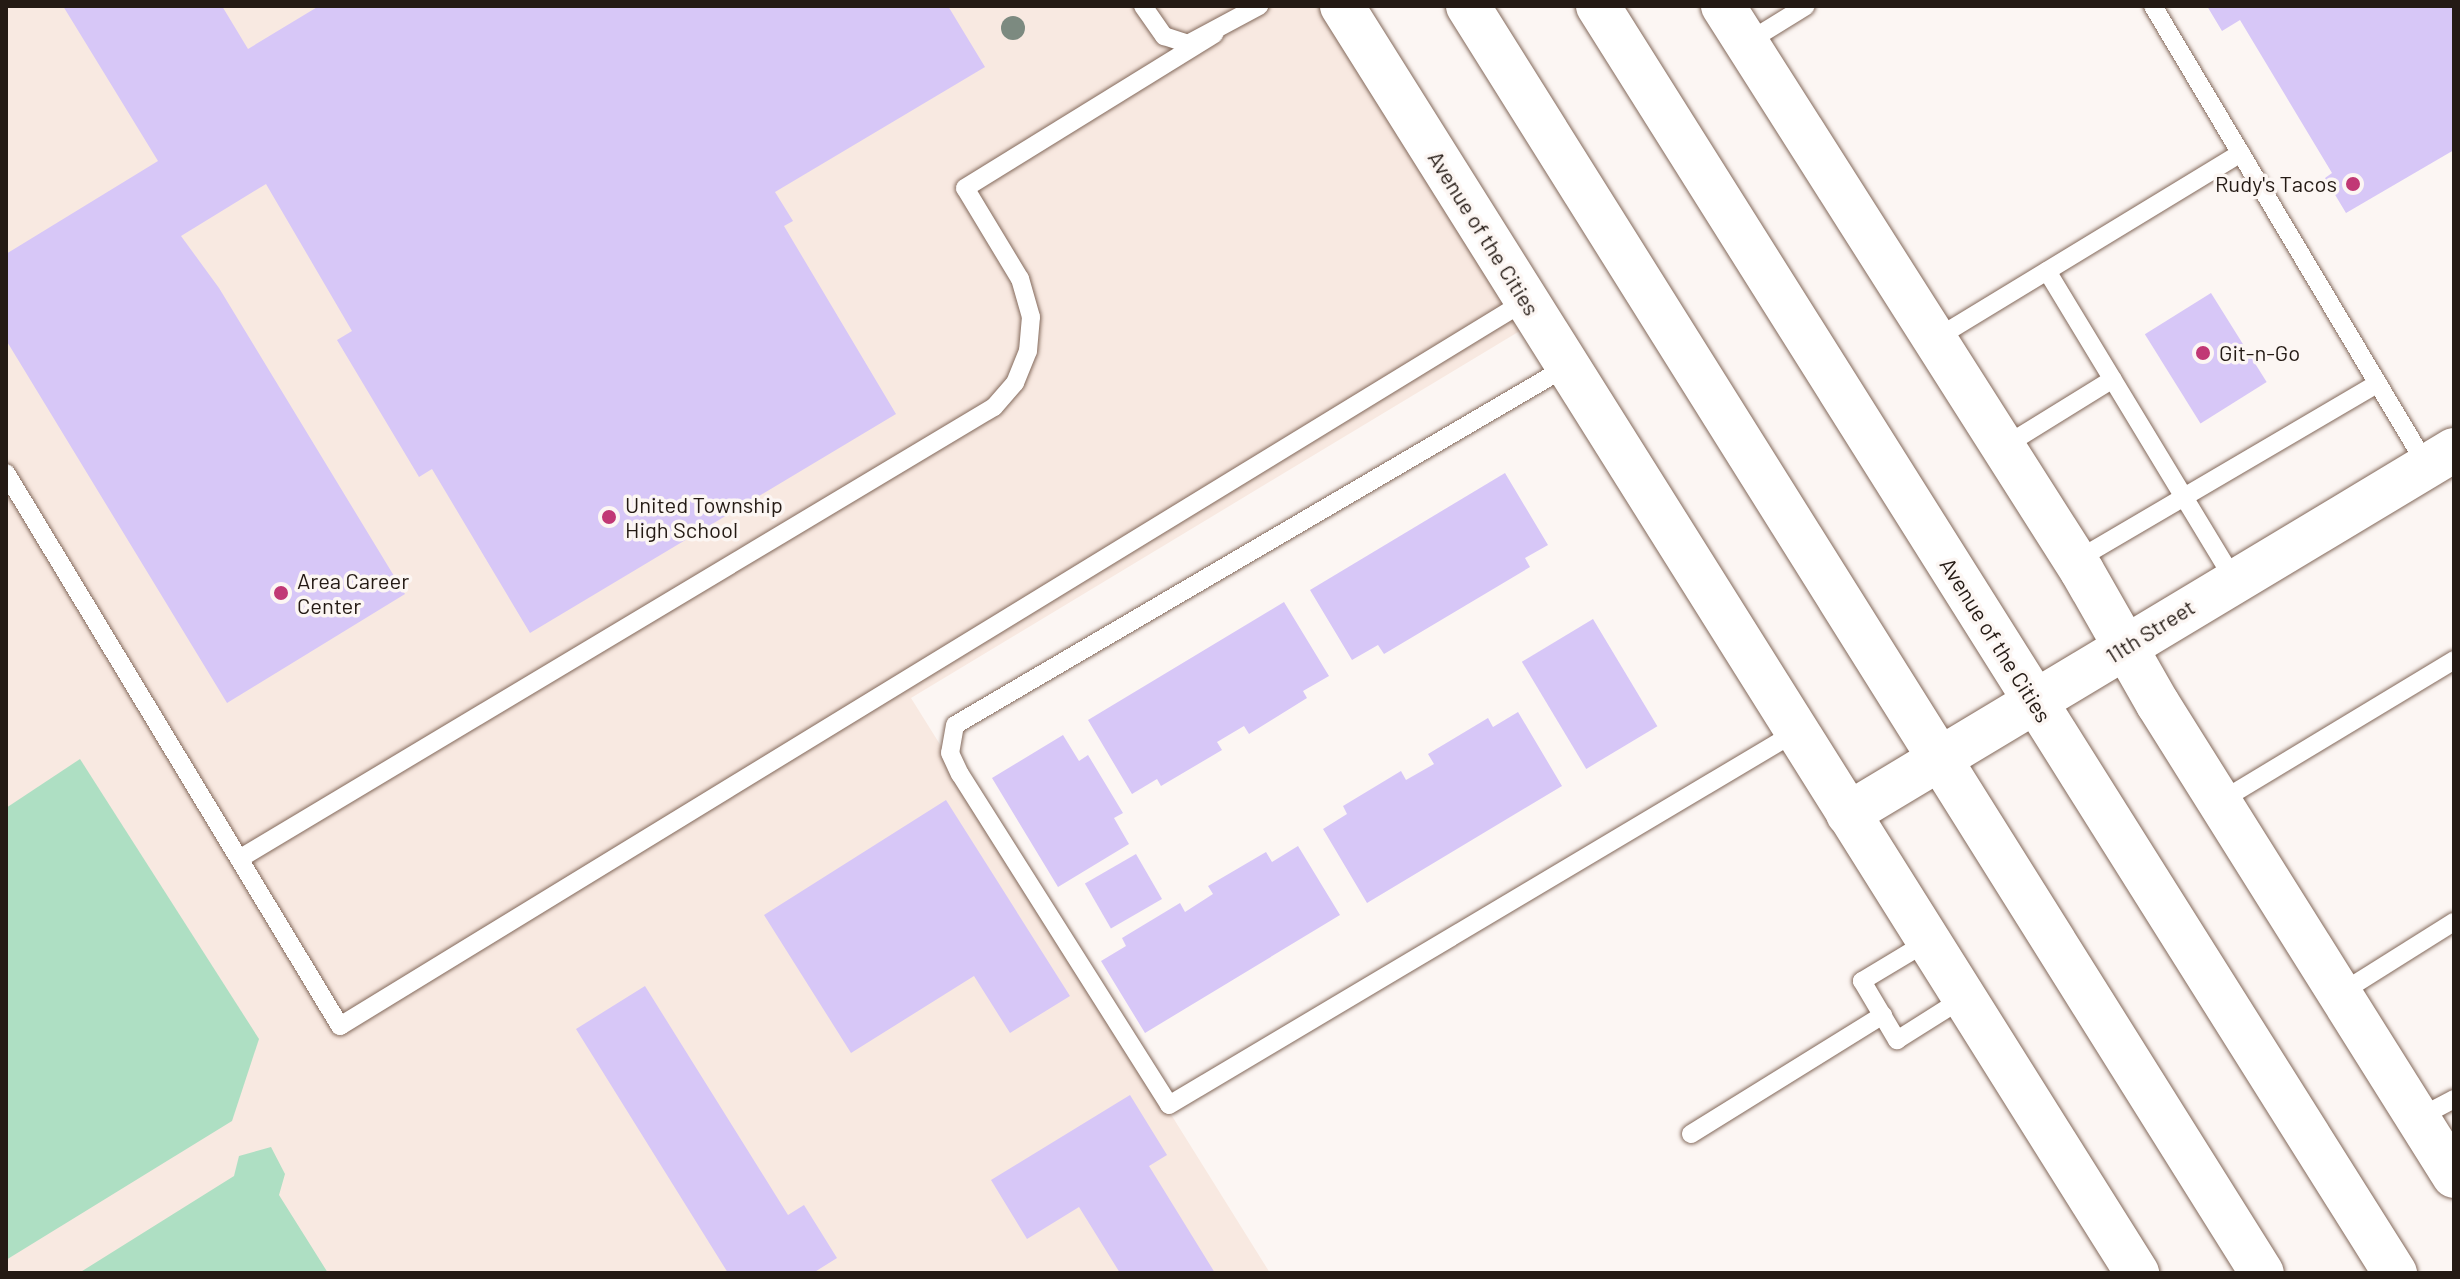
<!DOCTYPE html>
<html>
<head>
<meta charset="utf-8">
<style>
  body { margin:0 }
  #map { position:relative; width:2460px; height:1279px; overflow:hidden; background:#fcf6f3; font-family:Barlow,sans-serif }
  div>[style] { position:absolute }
  .built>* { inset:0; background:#f8e9e1 }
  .green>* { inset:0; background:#aedfc3 }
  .building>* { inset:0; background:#d7c7f7; transform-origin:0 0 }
  .roads { filter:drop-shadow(0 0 2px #83695b) drop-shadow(0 0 2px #83695b) }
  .lane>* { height:18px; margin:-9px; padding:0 9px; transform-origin:9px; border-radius:9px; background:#fff }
  .secondary>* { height:44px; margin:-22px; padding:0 22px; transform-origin:22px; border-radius:22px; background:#fff }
  .trees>* { width:24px; height:24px; margin:-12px; border-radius:50%; background:#7c8a80 }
  .dots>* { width:22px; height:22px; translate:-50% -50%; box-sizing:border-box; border:4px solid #fcf6f3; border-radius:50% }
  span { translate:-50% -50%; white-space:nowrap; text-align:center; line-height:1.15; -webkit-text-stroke:7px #fcf6f3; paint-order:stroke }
  .poi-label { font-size:22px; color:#241a14 }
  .right { translate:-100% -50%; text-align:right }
  .left { translate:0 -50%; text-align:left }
  .street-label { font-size:22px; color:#241a14 }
  .frame { position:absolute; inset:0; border:8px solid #241a14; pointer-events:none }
</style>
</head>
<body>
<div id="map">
  <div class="built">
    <div style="clip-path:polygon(6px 6px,1342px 6px,1538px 320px,911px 698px,1270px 1273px,6px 1273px)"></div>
  </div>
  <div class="green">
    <div style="clip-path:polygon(80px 759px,259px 1039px,232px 1121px,6px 1260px,6px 808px)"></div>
    <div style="clip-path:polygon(271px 1147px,285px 1174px,279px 1195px,328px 1273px,79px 1273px,234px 1176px,239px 1156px)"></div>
  </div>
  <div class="building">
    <div style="clip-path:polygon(63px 6px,222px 6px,248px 49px,319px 6px,948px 6px,985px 67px,775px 192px,793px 221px,784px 226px,896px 414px,530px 633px,432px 469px,419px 477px,337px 340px,352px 331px,266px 184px,181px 236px,219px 288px,405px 594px,227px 703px,6px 340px,6px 254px,158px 161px)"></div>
    <div style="clip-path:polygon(2207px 6px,2454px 6px,2454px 150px,2346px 213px,2325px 178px,2332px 173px,2240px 20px,2222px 31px)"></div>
    <div style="left:2211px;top:293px;width:105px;height:78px;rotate:58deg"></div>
    <div style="clip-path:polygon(1505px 473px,1548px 545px,1525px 558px,1530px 567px,1384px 654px,1378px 645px,1352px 660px,1310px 590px)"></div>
    <div style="clip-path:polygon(1284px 602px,1329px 676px,1303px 691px,1307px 698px,1249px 734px,1244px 726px,1217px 742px,1222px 750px,1161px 786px,1157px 779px,1132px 794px,1088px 720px)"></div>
    <div style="left:1593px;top:619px;width:125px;height:83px;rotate:59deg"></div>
    <div style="clip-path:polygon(1518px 712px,1562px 786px,1367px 903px,1323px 829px,1347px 814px,1343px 806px,1401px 771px,1406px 780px,1434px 764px,1428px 754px,1488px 718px,1493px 727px)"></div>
    <div style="clip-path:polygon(1063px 735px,1079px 761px,1088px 755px,1123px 813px,1114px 818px,1129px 844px,1058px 887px,992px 778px)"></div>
    <div style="clip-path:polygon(946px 800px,1070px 996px,1010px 1033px,974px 976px,851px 1053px,764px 915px)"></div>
    <div style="clip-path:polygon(1298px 846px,1340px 915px,1145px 1033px,1101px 961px,1126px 946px,1122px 938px,1180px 903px,1185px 912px,1213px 894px,1208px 886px,1266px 852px,1272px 862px)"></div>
    <div style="left:1136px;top:854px;width:52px;height:59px;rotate:60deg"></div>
    <div style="clip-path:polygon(645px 986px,788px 1215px,804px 1205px,837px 1258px,813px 1273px,728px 1273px,576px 1029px)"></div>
    <div style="clip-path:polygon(1130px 1095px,1167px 1155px,1149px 1166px,1215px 1273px,1120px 1273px,1079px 1207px,1027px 1239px,991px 1180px)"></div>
  </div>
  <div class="roads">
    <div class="lane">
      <div style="left:1143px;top:6px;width:37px;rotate:55deg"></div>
      <div style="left:1164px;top:36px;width:25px;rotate:18deg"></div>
      <div style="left:1188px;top:44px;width:81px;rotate:-28.2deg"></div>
      <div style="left:2153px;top:6px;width:535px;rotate:59.22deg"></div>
      <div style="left:1746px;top:43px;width:70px;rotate:-31.7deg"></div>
      <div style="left:2047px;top:271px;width:361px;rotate:58.8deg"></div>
      <div style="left:1935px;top:339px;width:358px;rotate:-31.3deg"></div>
      <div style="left:1568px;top:366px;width:710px;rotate:149.64deg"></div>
      <div style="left:955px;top:725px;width:28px;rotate:100deg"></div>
      <div style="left:950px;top:753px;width:23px;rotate:65deg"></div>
      <div style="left:960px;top:774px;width:391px;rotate:57.7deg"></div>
      <div style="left:1169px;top:1105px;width:730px;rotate:-30.75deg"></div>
      <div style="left:2003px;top:447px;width:129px;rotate:-31.7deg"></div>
      <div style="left:6px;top:473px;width:646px;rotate:58.87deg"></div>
      <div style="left:340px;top:1026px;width:1391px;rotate:-31.45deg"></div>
      <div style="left:2075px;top:561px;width:351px;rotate:-30.4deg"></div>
      <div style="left:2219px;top:802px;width:275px;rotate:-31.1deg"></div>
      <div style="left:239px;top:859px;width:880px;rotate:-30.91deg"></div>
      <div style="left:994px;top:407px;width:32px;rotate:-49deg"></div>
      <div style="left:1015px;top:383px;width:35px;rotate:-68deg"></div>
      <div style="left:1028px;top:351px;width:34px;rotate:-85deg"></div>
      <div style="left:1031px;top:317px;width:40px;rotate:-106deg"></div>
      <div style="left:1020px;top:279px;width:106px;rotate:-121.1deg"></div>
      <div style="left:965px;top:188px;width:293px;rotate:-31.7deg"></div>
      <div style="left:1927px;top:942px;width:76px;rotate:149deg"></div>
      <div style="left:1862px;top:981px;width:69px;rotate:59.3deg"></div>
      <div style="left:1897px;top:1040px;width:77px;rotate:-32.2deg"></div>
      <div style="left:2339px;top:994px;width:136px;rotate:-32.1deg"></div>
      <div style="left:2418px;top:1118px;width:41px;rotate:-27.8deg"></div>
      <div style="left:1691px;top:1134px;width:226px;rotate:-31.8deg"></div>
    </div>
    <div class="secondary">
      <div style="left:1342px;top:6px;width:1496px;rotate:57.89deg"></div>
      <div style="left:1468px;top:6px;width:1495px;rotate:57.93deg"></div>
      <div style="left:1598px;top:6px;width:1497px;rotate:57.83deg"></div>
      <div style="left:1723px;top:6px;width:669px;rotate:57.57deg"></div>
      <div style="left:2082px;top:571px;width:153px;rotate:60.3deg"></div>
      <div style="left:2158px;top:704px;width:557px;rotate:57.91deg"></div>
      <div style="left:1848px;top:814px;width:707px;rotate:-30.99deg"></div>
    </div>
  </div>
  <div class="trees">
    <div style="left:1013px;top:28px"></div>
  </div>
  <div class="dots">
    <div style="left:2353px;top:184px;background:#c13875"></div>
    <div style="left:2203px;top:353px;background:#c13875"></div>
    <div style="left:609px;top:517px;background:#c13875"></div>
    <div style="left:281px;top:593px;background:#c13875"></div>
  </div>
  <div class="poi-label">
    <span class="right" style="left:2337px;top:184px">Rudy's Tacos</span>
    <span class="left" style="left:2219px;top:353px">Git-n-Go</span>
    <span class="left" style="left:625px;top:517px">United Township<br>High School</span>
    <span class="left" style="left:297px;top:593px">Area Career<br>Center</span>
  </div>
  <div class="street-label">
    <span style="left:1484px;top:233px;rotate:58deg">Avenue of the Cities</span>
    <span style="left:2150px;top:631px;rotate:-32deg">11th Street</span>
    <span style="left:1996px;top:640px;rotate:58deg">Avenue of the Cities</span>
  </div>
  <div class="frame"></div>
</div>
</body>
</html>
